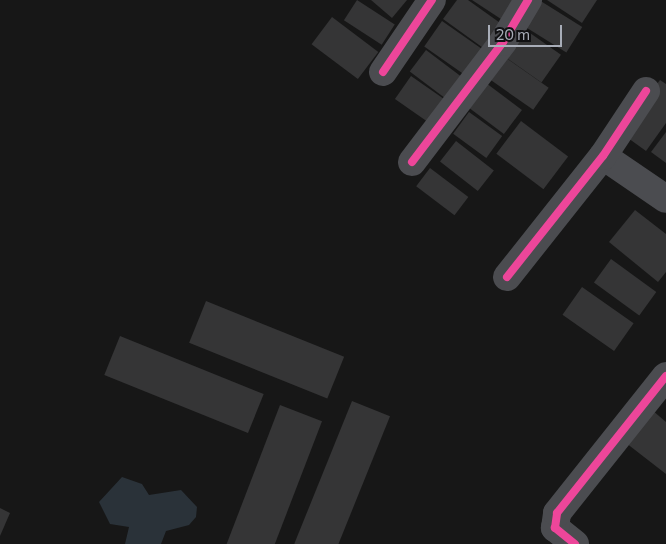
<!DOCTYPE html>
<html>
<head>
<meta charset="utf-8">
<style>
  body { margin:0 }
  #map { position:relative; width:666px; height:544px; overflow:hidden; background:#171717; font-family:Commissioner,sans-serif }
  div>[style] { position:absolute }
  .water>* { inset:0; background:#2a3239 }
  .building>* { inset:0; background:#353536; transform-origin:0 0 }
  .minor>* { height:28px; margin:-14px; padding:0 14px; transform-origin:14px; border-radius:14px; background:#4b4c50 }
  .cycleway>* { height:8px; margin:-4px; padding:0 4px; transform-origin:4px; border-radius:4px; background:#ed469a }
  span { translate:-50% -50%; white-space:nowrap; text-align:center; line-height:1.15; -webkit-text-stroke:4px #111113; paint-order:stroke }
  .scale { position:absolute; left:488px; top:25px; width:74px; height:22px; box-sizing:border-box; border:2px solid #a8adb8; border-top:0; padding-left:6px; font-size:15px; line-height:18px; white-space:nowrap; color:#a8adb8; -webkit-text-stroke:4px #111113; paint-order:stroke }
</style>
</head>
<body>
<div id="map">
  <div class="water">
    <div style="clip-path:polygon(122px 477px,142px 484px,149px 495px,181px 490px,197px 507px,196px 517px,189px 525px,166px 531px,161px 544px,125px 544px,129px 527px,110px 524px,99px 502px)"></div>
  </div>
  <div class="building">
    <div style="left:357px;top:0;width:45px;height:24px;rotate:33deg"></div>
    <div style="clip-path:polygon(371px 0,407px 0,392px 18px)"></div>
    <div style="clip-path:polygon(457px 0,468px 0,503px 25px,486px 50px,443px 19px)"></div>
    <div style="clip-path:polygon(472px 0,518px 0,504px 21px)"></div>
    <div style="left:539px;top:0;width:51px;height:30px;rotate:32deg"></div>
    <div style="clip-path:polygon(547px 0,597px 0,582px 23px)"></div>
    <div style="left:332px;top:17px;width:58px;height:34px;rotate:37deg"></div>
    <div style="left:442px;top:21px;width:51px;height:31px;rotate:35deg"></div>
    <div style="left:520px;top:26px;width:50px;height:34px;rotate:35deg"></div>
    <div style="left:426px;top:50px;width:49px;height:27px;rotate:37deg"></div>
    <div style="left:502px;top:55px;width:57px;height:27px;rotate:35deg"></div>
    <div style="left:411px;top:76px;width:49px;height:28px;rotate:35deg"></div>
    <div style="clip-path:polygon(660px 80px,666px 84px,666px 123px,646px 151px,621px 133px)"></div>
    <div style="left:486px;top:83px;width:45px;height:30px;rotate:37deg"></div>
    <div style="left:469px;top:112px;width:41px;height:27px;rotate:36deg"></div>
    <div style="left:521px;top:121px;width:59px;height:41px;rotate:37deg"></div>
    <div style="clip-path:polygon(666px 132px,666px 163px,651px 152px)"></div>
    <div style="left:456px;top:141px;width:48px;height:26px;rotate:38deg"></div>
    <div style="left:430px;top:168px;width:48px;height:23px;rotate:37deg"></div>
    <div style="clip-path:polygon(635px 210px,666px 234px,666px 272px,658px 282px,609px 242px)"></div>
    <div style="left:611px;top:259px;width:56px;height:29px;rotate:36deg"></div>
    <div style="left:582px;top:287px;width:63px;height:34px;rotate:35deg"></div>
    <div style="left:206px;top:301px;width:149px;height:45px;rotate:22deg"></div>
    <div style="left:120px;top:336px;width:155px;height:42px;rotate:22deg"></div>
    <div style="left:352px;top:401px;width:41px;height:154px;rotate:22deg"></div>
    <div style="left:280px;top:405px;width:45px;height:150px;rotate:21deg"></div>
    <div style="clip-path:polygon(652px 410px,666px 422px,666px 474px,626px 443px)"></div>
    <div style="clip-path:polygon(0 508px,10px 513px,0 536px)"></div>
  </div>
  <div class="minor">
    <div style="left:383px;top:72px;width:87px;rotate:-55.8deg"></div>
    <div style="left:603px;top:156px;width:76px;rotate:34.3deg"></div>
    <div style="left:412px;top:162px;width:151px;rotate:-52.8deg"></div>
    <div style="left:503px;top:42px;width:49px;rotate:-59.2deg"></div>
    <div style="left:507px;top:277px;width:154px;rotate:-51.6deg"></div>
    <div style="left:603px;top:156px;width:78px;rotate:-56.5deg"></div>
    <div style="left:575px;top:544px;width:26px;rotate:-141deg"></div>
    <div style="left:555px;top:528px;width:15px;rotate:-82deg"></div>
    <div style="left:557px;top:513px;width:175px;rotate:-51.5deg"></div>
  </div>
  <div class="cycleway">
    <div style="left:383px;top:72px;width:87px;rotate:-55.8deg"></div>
    <div style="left:412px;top:162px;width:151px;rotate:-52.8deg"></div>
    <div style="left:503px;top:42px;width:49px;rotate:-59.2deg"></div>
    <div style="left:507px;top:277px;width:154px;rotate:-51.6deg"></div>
    <div style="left:603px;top:156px;width:78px;rotate:-56.5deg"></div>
    <div style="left:575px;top:544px;width:26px;rotate:-141deg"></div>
    <div style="left:555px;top:528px;width:15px;rotate:-82deg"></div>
    <div style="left:557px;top:513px;width:175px;rotate:-51.5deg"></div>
  </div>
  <div class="scale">20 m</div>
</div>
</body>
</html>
